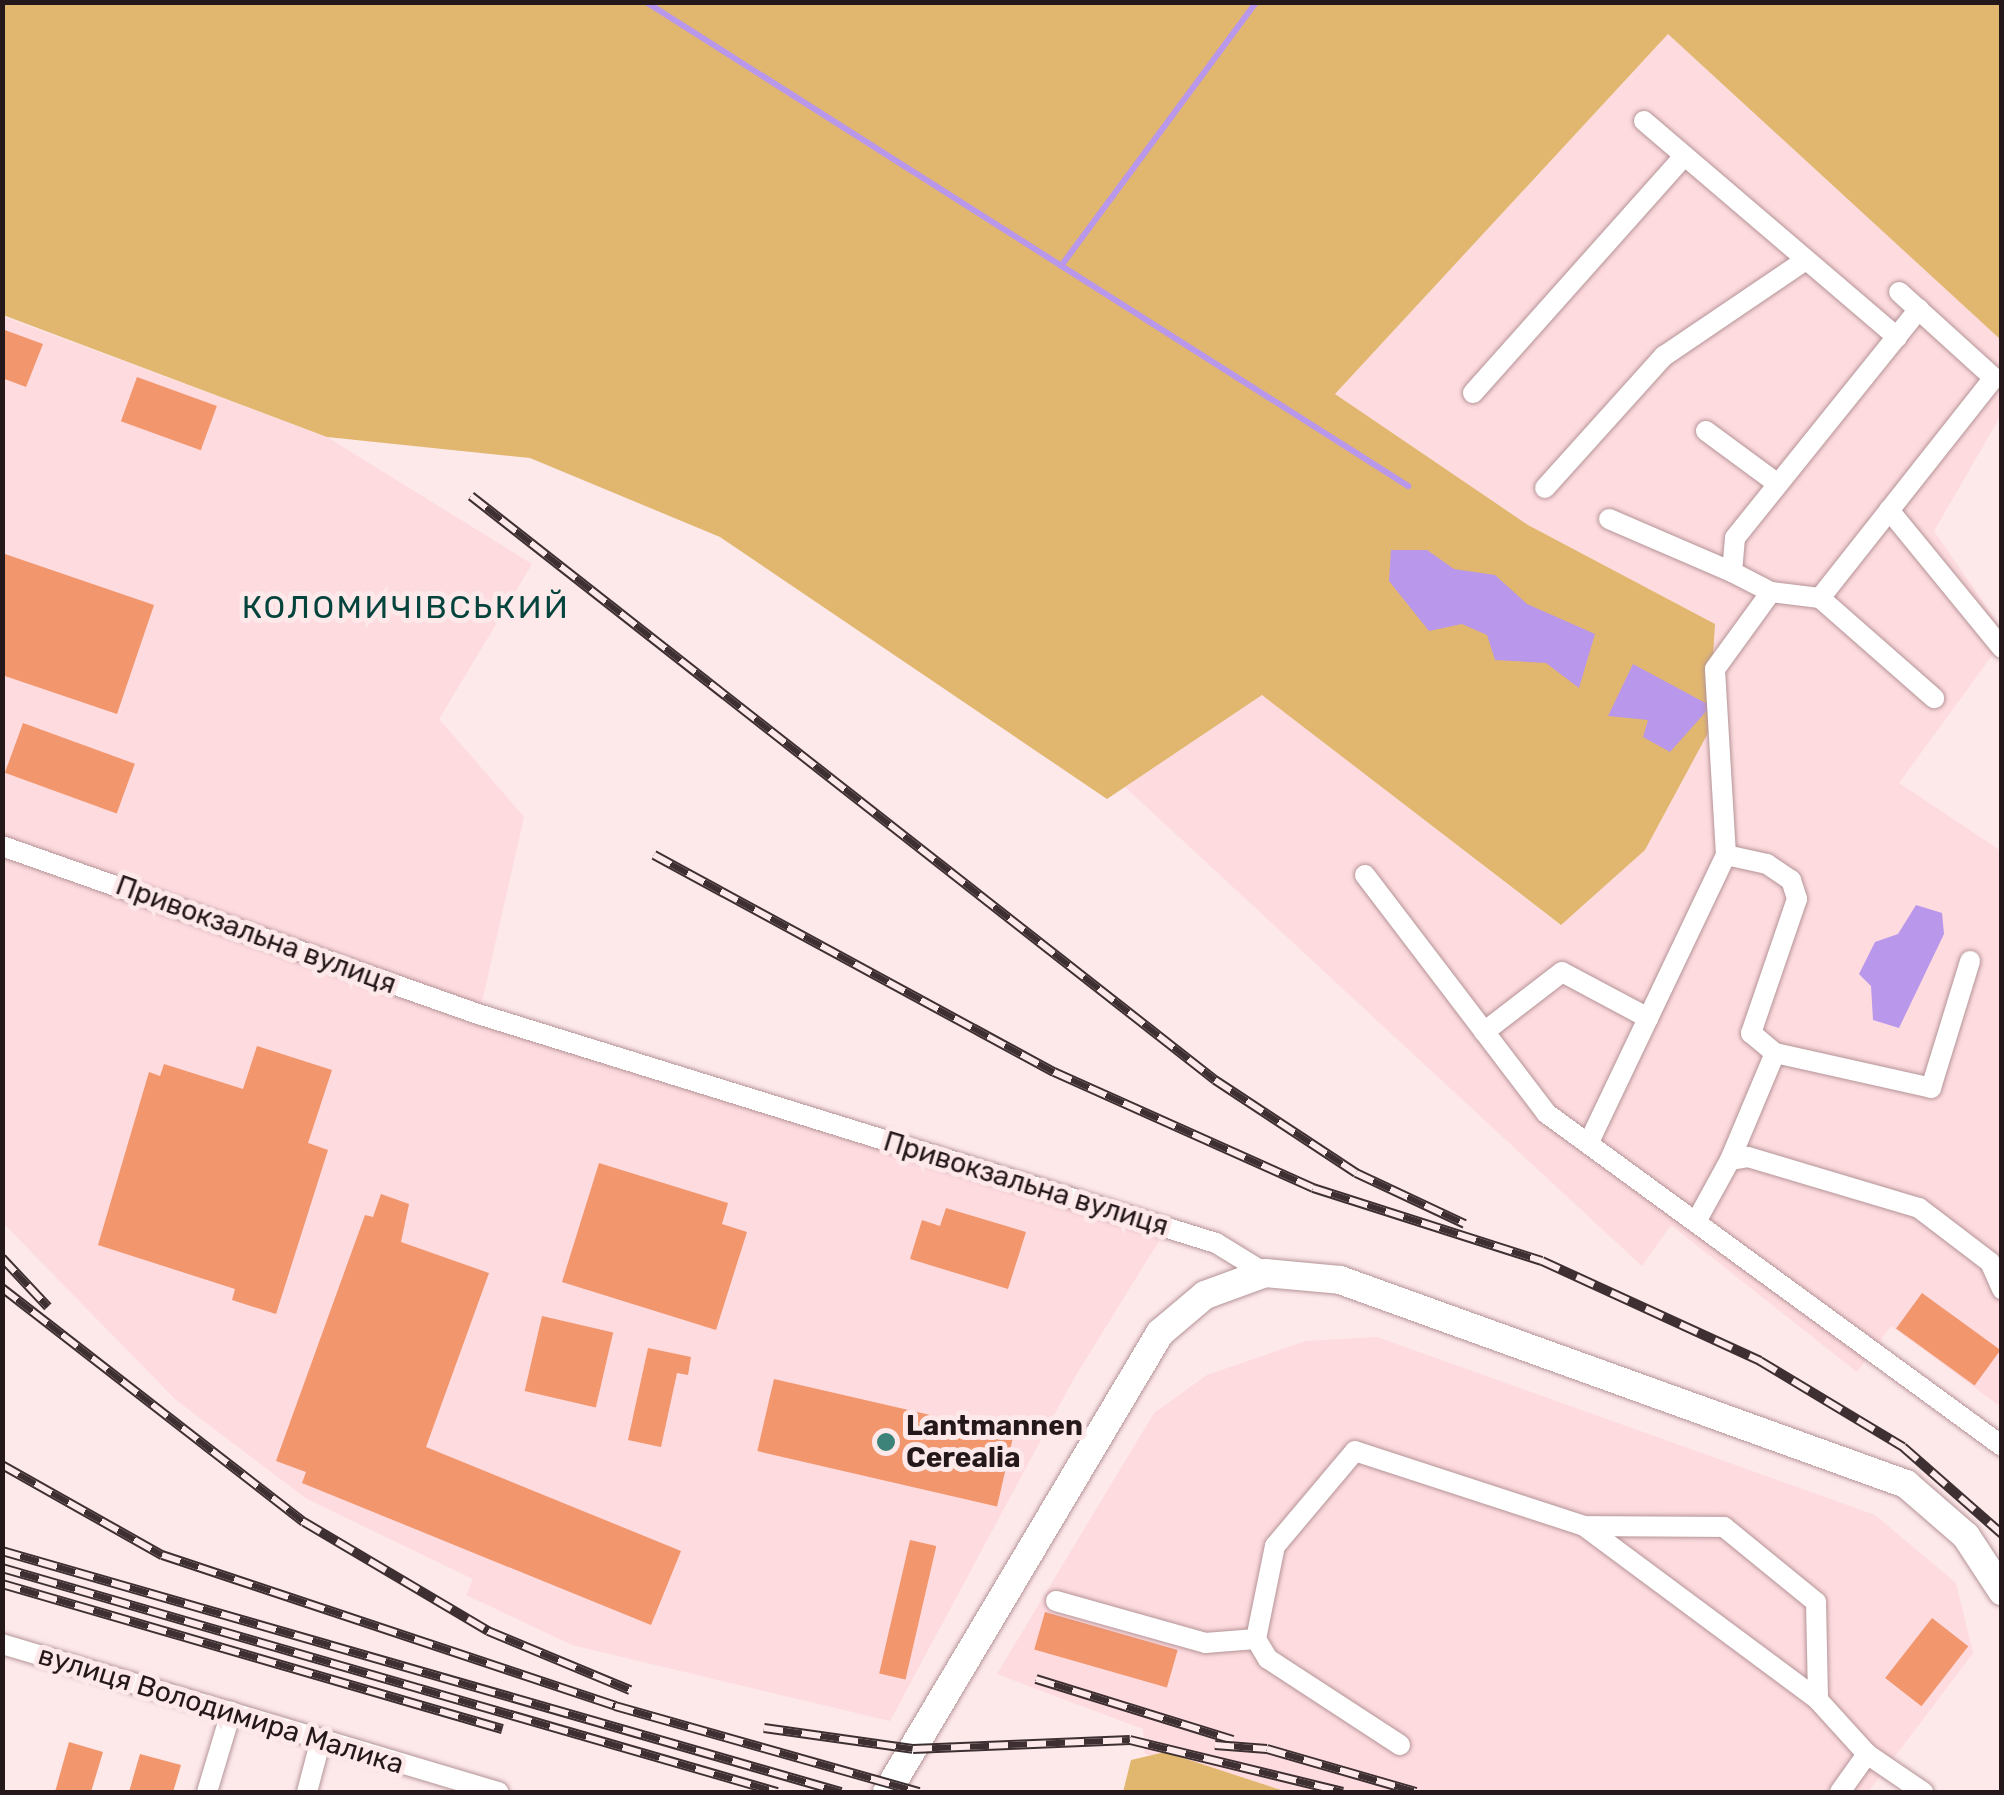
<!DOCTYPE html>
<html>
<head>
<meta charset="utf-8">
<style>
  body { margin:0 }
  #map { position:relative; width:2004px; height:1795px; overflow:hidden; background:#fde8ea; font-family:Rubik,sans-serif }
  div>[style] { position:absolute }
  .built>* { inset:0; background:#fedbdf }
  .green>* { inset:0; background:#e1b76f }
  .water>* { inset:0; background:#b997eb }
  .stream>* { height:6px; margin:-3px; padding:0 3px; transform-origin:3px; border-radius:3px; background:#b997eb }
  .building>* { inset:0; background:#f1966d; transform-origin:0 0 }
  .roads { filter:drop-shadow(0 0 2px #b49497) drop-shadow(0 0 2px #b49497) }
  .minor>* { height:20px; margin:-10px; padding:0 10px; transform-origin:10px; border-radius:10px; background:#fff }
  .major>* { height:28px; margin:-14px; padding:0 14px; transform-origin:14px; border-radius:14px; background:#fff }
  .rail>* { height:10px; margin-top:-5px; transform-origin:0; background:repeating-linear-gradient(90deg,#fde8ea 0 19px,#3e3032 0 38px); box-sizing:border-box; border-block:2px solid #3e3032 }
  .dots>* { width:28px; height:28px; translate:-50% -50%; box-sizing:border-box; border:5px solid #fde8ea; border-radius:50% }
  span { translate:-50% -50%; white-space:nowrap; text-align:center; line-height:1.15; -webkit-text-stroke:10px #fde8ea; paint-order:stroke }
  .street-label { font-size:28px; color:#24181a }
  .poi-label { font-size:28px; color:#24181a; font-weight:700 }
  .left { translate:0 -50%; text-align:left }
  .quarter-label { font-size:32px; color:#05443d; letter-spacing:2.5px }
  .frame { position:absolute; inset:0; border:5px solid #24181a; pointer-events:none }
</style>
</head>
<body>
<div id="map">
  <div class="built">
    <div style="clip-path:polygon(1668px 34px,2001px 340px,2001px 415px,1934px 531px,2001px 628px,2001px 643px,1899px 783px,2001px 851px,2001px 1407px,1891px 1326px,1857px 1372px,1671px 1225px,1642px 1266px,1125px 787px,1262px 694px,1560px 925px,1714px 624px,1528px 525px,1334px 395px)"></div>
    <div style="clip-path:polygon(2px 316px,327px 437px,532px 564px,439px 719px,524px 817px,479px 1015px,1167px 1228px,1073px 1380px,890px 1721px,572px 1645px,466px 1595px,473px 1579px,307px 1499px,176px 1400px,3px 1223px)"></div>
    <div style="clip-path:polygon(1377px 1337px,1875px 1515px,1956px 1583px,1973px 1653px,1868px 1792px,1287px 1792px,1145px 1754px,1143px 1729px,997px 1674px,1154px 1413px,1207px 1375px,1306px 1341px)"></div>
  </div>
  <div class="green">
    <div style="clip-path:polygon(2px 3px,2001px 3px,2001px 340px,1668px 34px,1335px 394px,1528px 525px,1715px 624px,1708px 733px,1645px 850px,1561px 925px,1262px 695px,1107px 799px,720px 537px,530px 458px,327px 437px,3px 315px)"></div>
    <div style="clip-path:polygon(1165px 1752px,1287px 1792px,1123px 1792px,1131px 1760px)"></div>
  </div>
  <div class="water">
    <div style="clip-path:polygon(1391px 550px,1427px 550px,1454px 569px,1495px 575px,1527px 604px,1595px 634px,1579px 688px,1546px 663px,1495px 660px,1487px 635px,1462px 624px,1429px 631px,1389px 581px)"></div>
    <div style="clip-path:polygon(1633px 664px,1711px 706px,1670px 752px,1643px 737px,1648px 720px,1608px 716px)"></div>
    <div style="clip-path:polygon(1916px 905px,1942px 913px,1944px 934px,1899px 1028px,1873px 1020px,1871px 986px,1859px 974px,1875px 942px,1898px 934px)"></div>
  </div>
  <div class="stream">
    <div style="left:646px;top:2px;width:903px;rotate:32.42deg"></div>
    <div style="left:1061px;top:266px;width:328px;rotate:-53.5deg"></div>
  </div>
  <div class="building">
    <div style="clip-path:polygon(2px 329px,43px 344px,26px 387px,2px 378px)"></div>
    <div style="left:137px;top:377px;width:85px;height:47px;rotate:20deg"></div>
    <div style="clip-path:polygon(2px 553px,154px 605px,117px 714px,2px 675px)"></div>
    <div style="left:23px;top:723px;width:119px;height:53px;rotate:20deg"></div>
    <div style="clip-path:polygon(257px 1046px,332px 1070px,308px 1143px,328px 1150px,276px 1314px,232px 1300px,235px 1289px,98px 1245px,149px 1072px,160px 1076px,164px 1064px,243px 1089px)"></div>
    <div style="clip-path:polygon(599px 1163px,728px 1203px,722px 1224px,747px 1232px,716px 1330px,562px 1282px)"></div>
    <div style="clip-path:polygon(381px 1194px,409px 1204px,401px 1242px,489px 1273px,426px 1447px,681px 1551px,651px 1625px,302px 1483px,306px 1472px,276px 1461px,365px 1215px,373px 1217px)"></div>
    <div style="clip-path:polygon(946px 1208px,1026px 1232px,1008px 1289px,910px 1259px,922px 1220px,940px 1226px)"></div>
    <div style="left:1922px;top:1293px;width:97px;height:44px;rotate:36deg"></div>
    <div style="left:542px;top:1316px;width:73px;height:77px;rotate:13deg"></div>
    <div style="clip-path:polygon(648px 1348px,691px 1357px,688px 1375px,677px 1373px,661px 1447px,628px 1440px)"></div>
    <div style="left:774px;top:1379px;width:246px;height:74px;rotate:13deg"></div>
    <div style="left:910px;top:1540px;width:27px;height:137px;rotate:13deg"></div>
    <div style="left:1045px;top:1612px;width:138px;height:39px;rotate:16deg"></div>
    <div style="left:1932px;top:1618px;width:46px;height:76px;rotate:38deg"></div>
    <div style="clip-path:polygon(69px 1742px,103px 1752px,91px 1792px,55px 1792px)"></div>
    <div style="clip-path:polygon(140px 1754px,181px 1765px,173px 1792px,129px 1792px)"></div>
  </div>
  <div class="roads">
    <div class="minor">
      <div style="left:1644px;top:121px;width:333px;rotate:40.5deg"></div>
      <div style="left:1919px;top:309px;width:294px;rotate:128.8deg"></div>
      <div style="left:1735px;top:538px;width:34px;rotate:95deg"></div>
      <div style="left:1732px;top:572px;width:44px;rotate:27.1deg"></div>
      <div style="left:1771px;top:592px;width:49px;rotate:7deg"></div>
      <div style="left:1820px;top:598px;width:152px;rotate:41.3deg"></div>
      <div style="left:1473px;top:393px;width:317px;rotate:-48.3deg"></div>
      <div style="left:1706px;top:431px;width:89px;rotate:36.4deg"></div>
      <div style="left:1545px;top:488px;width:178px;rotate:-48deg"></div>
      <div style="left:1664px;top:356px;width:171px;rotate:-34.1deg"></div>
      <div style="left:1889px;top:510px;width:178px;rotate:50.7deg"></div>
      <div style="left:1609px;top:519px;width:134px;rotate:23.3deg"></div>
      <div style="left:1820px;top:598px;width:280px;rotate:-51.7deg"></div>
      <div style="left:1994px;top:378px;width:128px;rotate:-137.8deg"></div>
      <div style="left:2px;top:846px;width:505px;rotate:19.44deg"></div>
      <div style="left:478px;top:1014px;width:773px;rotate:17.24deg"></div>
      <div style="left:1216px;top:1243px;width:57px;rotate:31.5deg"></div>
      <div style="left:1726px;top:855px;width:42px;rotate:12.4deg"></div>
      <div style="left:1767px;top:864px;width:29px;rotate:34deg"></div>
      <div style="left:1791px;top:880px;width:20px;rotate:72deg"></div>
      <div style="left:1797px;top:899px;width:142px;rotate:108.9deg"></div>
      <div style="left:1751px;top:1033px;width:31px;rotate:40deg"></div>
      <div style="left:1775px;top:1053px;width:160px;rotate:12.6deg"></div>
      <div style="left:1931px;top:1088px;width:133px;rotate:-72.9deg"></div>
      <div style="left:1365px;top:875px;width:299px;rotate:52.7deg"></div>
      <div style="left:1546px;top:1113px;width:565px;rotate:36.14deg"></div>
      <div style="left:1484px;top:1032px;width:98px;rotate:-37.6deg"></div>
      <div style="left:1562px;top:972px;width:98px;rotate:28.1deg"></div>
      <div style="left:1590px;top:1140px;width:316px;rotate:-64.5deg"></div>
      <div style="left:1726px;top:855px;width:186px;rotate:-93.4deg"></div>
      <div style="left:1715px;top:669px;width:95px;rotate:-54deg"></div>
      <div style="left:1730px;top:1160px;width:116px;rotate:-67.2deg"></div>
      <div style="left:1697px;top:1220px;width:68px;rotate:-61.2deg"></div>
      <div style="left:1730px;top:1160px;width:18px;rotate:-9deg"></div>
      <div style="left:1748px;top:1157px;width:178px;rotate:16.6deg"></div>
      <div style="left:1919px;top:1208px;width:89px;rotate:37.3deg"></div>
      <div style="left:1990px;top:1262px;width:30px;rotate:66deg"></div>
      <div style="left:1584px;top:1526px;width:140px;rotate:0.4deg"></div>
      <div style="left:1724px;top:1527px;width:119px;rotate:39.2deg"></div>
      <div style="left:1816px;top:1602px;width:98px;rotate:88.8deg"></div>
      <div style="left:1056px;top:1601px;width:155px;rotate:15.7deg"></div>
      <div style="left:1205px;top:1643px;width:51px;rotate:-4.5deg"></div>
      <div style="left:2px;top:1644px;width:518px;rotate:16.61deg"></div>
      <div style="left:1400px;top:1745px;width:158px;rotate:-146.9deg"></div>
      <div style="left:1268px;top:1659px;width:23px;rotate:-121deg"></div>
      <div style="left:1256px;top:1639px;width:95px;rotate:-78.5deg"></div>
      <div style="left:1275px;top:1546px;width:124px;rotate:-49.9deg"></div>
      <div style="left:1355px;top:1451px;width:241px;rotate:18.1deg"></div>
      <div style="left:1584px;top:1526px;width:292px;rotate:36.6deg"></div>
      <div style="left:1818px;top:1700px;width:73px;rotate:47.8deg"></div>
      <div style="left:1867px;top:1754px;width:68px;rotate:34.2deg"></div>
      <div style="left:207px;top:1792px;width:84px;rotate:-73.3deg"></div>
      <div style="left:307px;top:1792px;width:55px;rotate:-75.2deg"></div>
      <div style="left:1840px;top:1792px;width:47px;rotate:-54.6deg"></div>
    </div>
    <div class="major">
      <div style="left:887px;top:1792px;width:534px;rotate:-59.26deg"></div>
      <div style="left:1160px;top:1333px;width:59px;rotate:-40.2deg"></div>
      <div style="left:1205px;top:1295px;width:64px;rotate:-20.1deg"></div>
      <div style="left:1265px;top:1273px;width:75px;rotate:5.3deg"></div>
      <div style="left:1340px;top:1280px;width:602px;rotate:19.82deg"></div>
      <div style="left:1906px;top:1484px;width:79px;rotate:40.9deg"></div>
      <div style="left:1966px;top:1536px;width:66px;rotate:56.8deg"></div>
    </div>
  </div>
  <div class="rail">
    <div style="left:471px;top:496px;width:946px;rotate:38.13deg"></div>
    <div style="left:1215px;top:1080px;width:169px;rotate:33.4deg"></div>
    <div style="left:1356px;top:1173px;width:120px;rotate:25.1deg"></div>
    <div style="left:654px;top:855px;width:455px;rotate:28.5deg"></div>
    <div style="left:1054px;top:1072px;width:284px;rotate:24.1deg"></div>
    <div style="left:1313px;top:1188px;width:240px;rotate:17.7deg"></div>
    <div style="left:1542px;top:1261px;width:240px;rotate:24.6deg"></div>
    <div style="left:1760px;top:1361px;width:167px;rotate:31deg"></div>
    <div style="left:1903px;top:1447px;width:132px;rotate:41.3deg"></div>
    <div style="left:2px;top:1258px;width:67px;rotate:46.8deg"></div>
    <div style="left:2px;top:1288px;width:382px;rotate:37.8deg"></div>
    <div style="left:304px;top:1522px;width:214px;rotate:30.6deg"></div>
    <div style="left:488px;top:1631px;width:154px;rotate:22.6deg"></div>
    <div style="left:2px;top:1465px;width:184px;rotate:29.4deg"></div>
    <div style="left:162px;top:1555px;width:478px;rotate:18.4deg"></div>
    <div style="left:615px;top:1706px;width:316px;rotate:15.8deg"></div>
    <div style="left:2px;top:1551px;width:873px;rotate:16.03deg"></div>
    <div style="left:2px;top:1568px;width:807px;rotate:16.12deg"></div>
    <div style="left:2px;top:1584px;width:521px;rotate:16.17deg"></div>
    <div style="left:1036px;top:1679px;width:206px;rotate:17.2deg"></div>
    <div style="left:764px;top:1728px;width:150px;rotate:8deg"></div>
    <div style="left:913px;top:1749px;width:217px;rotate:-2.4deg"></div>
    <div style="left:1130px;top:1740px;width:219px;rotate:13.7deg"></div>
    <div style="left:1215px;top:1745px;width:52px;rotate:4.4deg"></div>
    <div style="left:1267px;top:1749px;width:155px;rotate:16.1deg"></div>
  </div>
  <div class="dots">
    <div style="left:886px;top:1442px;background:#3e8379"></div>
  </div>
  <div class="street-label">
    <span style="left:256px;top:935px;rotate:20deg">Привокзальна вулиця</span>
    <span style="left:1026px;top:1184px;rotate:17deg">Привокзальна вулиця</span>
    <span style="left:221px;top:1710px;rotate:17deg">вулиця Володимира Малика</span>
  </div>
  <div class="poi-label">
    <span class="left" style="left:906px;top:1442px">Lantmannen<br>Cerealia</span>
  </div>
  <div class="quarter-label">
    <span style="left:406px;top:607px">КОЛОМИЧІВСЬКИЙ</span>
  </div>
  <div class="frame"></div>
</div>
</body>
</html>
